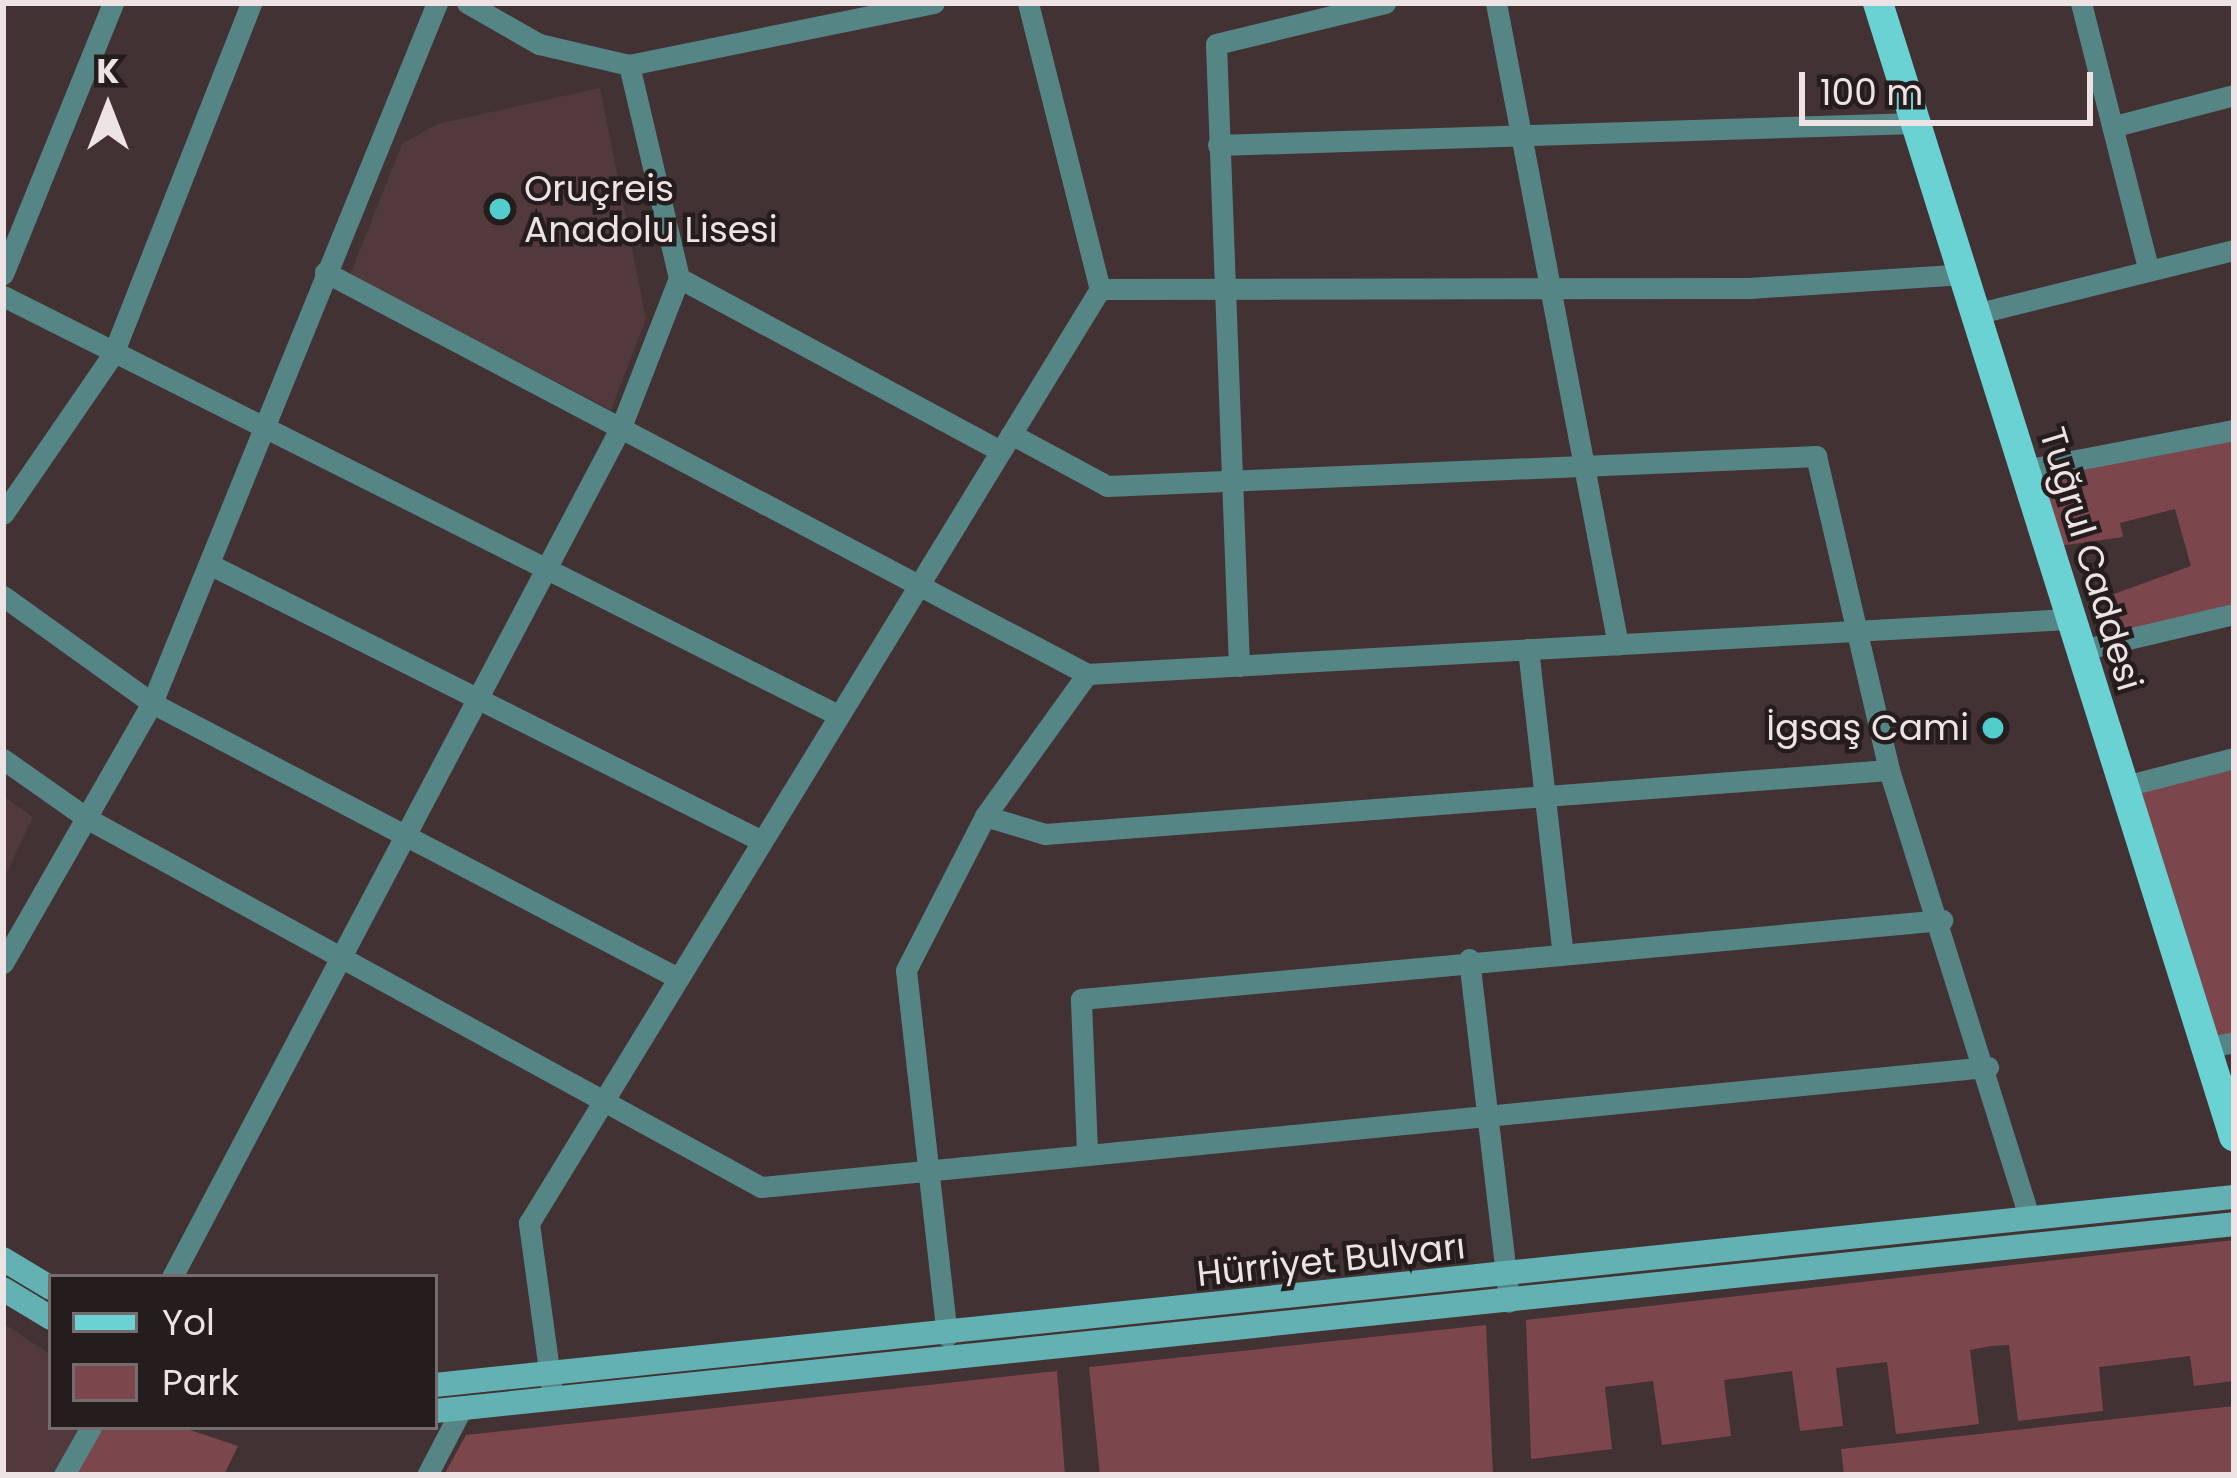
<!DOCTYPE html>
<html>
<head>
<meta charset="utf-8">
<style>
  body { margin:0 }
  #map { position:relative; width:2237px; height:1478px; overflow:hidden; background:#433233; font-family:Poppins,sans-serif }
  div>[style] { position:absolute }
  .built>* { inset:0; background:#523a3c }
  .green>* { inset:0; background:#7b474d }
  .minor>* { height:21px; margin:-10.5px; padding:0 10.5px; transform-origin:10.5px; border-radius:10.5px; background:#568586 }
  .secondary>* { height:24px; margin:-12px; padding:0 12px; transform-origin:12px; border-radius:12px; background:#63b1b2 }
  .primary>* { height:30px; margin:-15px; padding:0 15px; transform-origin:15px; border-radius:15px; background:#6bd2d4 }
  .dots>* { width:33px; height:33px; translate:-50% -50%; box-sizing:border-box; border:6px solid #241c1d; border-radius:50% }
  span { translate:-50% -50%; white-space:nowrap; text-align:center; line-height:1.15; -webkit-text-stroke:9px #241c1d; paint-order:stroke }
  .poi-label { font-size:36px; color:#eee3e4 }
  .left { translate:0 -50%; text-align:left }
  .right { translate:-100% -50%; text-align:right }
  .street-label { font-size:36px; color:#eee3e4 }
  .frame { position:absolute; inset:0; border:6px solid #eee3e4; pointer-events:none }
  .legend { position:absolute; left:48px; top:1274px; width:390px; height:156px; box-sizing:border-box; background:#241c1d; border:3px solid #756c6d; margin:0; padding:15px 21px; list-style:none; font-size:36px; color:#eee3e4 }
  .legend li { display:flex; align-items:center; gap:24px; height:60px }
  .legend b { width:60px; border:3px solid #756c6d }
  .north { position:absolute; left:48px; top:48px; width:120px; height:120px; -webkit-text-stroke:9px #241c1d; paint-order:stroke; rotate:0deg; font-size:33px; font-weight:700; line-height:48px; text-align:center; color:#eee3e4 }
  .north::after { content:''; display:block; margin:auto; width:42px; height:54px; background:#eee3e4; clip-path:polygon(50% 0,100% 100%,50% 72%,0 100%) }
  .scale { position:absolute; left:1799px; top:72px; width:294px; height:54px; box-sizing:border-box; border:6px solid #eee3e4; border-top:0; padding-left:15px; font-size:36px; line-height:42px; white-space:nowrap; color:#eee3e4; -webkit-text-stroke:9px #241c1d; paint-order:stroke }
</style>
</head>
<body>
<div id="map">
  <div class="built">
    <div style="clip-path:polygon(600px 88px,646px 319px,611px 410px,350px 275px,402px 144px,437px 124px)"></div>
    <div style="clip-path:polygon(3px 796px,33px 817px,3px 880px)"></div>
    <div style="clip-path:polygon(3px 1323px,51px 1355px,51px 1427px,81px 1427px,55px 1475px,3px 1475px)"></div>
  </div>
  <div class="green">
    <div style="clip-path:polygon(2234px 430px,2234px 614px,2125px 640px,2114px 594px,2191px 566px,2175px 509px,2120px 523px,2123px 537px,2059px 546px,2037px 468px)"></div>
    <div style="clip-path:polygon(2234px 758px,2234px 1042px,2206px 1048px,2121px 787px)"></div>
    <div style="clip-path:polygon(2234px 1240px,2234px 1381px,2194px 1386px,2190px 1356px,2099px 1367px,2103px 1411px,2018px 1421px,2009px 1345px,1991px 1346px,1970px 1350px,1979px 1424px,1896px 1434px,1887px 1362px,1836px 1368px,1843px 1426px,1800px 1431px,1792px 1371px,1724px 1380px,1731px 1436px,1662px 1445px,1653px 1381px,1605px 1387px,1612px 1449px,1531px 1459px,1526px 1320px)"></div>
    <div style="clip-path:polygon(1486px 1325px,1493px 1475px,1100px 1475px,1089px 1367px)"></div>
    <div style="clip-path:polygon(1057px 1371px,1065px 1475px,444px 1475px,466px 1435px)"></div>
    <div style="clip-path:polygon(2234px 1406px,2234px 1475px,1844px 1475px,1841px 1449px)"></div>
    <div style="clip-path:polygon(81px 1427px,181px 1427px,238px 1446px,224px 1475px,55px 1475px)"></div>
  </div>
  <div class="minor">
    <div style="left:467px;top:3px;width:83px;rotate:29.7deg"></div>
    <div style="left:539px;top:44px;width:92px;rotate:13.1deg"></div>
    <div style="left:629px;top:65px;width:311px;rotate:-11.5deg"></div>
    <div style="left:1028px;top:3px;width:295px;rotate:75.9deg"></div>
    <div style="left:1496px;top:3px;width:653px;rotate:79.24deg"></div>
    <div style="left:2081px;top:3px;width:276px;rotate:75.8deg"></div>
    <div style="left:2115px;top:126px;width:123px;rotate:-14.6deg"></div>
    <div style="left:1218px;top:145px;width:698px;rotate:-1.81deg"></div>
    <div style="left:325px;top:272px;width:862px;rotate:27.81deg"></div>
    <div style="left:1087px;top:674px;width:982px;rotate:-3.21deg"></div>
    <div style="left:3px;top:274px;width:292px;rotate:-67.9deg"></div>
    <div style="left:679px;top:278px;width:365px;rotate:28.3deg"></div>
    <div style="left:3px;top:296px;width:934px;rotate:26.65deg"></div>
    <div style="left:1975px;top:314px;width:267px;rotate:-13.9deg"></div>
    <div style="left:1011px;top:434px;width:109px;rotate:28.4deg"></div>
    <div style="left:1107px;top:486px;width:710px;rotate:-2.42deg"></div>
    <div style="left:1816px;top:456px;width:322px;rotate:76.9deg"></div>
    <div style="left:1889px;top:770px;width:467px;rotate:72.6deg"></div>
    <div style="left:2024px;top:470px;width:214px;rotate:-10.8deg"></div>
    <div style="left:3px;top:514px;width:194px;rotate:-55.5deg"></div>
    <div style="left:113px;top:354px;width:377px;rotate:-68.5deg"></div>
    <div style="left:209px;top:564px;width:618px;rotate:26.61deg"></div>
    <div style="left:3px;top:596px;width:183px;rotate:35.7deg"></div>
    <div style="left:152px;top:703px;width:594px;rotate:27.6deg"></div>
    <div style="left:1528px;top:649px;width:301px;rotate:83.5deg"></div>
    <div style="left:2077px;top:651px;width:161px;rotate:-13.3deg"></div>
    <div style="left:1239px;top:666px;width:622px;rotate:-92.12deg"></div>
    <div style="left:1216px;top:44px;width:174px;rotate:-13.6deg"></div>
    <div style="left:3px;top:759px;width:104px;rotate:35.2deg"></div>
    <div style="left:88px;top:819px;width:767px;rotate:28.67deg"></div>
    <div style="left:761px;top:1187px;width:1233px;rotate:-5.59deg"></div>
    <div style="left:2121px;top:787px;width:117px;rotate:-14.4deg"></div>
    <div style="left:985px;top:816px;width:63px;rotate:16.7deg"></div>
    <div style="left:1045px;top:834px;width:846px;rotate:-4.34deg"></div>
    <div style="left:1469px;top:959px;width:345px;rotate:83.3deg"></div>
    <div style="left:3px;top:963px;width:300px;rotate:-60.2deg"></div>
    <div style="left:152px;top:703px;width:756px;rotate:-67.85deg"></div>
    <div style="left:2206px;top:1048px;width:29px;rotate:-12deg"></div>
    <div style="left:1087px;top:1151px;width:152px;rotate:-92.3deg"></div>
    <div style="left:1081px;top:999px;width:865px;rotate:-5.24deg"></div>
    <div style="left:172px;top:1277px;width:961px;rotate:-62.16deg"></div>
    <div style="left:621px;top:427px;width:160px;rotate:-68.7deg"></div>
    <div style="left:679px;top:278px;width:219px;rotate:-103.2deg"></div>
    <div style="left:947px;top:1336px;width:368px;rotate:-96.4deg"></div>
    <div style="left:906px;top:970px;width:173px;rotate:-62.8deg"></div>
    <div style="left:985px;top:816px;width:175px;rotate:-54.3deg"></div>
    <div style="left:553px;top:1399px;width:178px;rotate:-97.8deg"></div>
    <div style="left:529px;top:1223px;width:1095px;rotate:-58.56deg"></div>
    <div style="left:1100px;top:289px;width:649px;rotate:-0.09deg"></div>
    <div style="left:1749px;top:288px;width:215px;rotate:-3.7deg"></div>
    <div style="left:64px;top:1475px;width:55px;rotate:-60.6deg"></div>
    <div style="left:427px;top:1475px;width:76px;rotate:-62.4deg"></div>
  </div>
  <div class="secondary">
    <div style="left:3px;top:1259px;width:56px;rotate:31.1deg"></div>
    <div style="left:3px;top:1289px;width:56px;rotate:31.1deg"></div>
    <div style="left:435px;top:1385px;width:1809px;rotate:-5.97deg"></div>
    <div style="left:435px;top:1411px;width:1809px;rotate:-5.93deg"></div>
  </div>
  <div class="primary">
    <div style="left:1878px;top:3px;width:1188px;rotate:72.56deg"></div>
  </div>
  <div class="dots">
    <div style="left:500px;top:209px;background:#52cdce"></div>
    <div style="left:1993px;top:728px;background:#52cdce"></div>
  </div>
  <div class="poi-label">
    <span class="left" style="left:524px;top:209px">Oruçreis<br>Anadolu Lisesi</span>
    <span class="right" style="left:1969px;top:728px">İgsaş Cami</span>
  </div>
  <div class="street-label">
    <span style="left:2091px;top:559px;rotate:73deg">Tuğrul Caddesi</span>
    <span style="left:1331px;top:1260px;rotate:-6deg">Hürriyet Bulvarı</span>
  </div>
  <div class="frame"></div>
  <ul class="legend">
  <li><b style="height:15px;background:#6bd2d4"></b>Yol</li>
  <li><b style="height:33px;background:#7b474d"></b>Park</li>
  </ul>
  <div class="north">K</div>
  <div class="scale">100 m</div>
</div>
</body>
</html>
